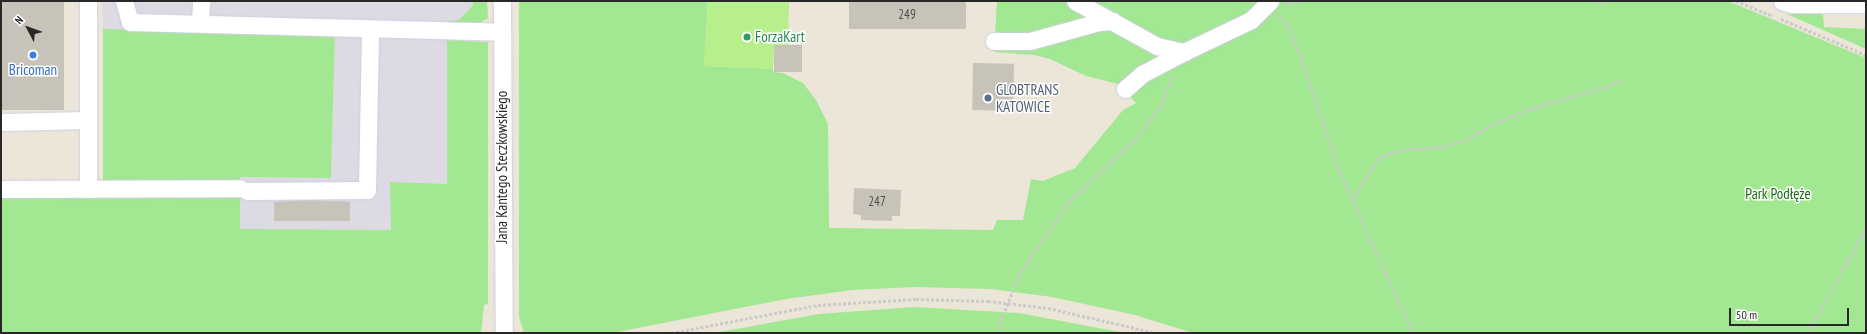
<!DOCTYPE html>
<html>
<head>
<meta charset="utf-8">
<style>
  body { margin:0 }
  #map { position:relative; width:1867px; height:334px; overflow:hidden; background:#ece6d9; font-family:"PT Sans Narrow",sans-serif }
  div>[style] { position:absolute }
  .industrial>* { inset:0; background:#dedae4 }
  .green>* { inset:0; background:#a2e791 }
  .pitch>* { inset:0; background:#b6ef8b }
  .building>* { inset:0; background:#c7c3b9; transform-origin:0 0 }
  .path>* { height:2.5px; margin-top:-1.25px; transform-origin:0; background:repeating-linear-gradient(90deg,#cbcbcb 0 3px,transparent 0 5px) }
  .roads { filter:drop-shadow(0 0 1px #cecfe3) drop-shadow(0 0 1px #cecfe3) }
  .minor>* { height:17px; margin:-8.5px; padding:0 8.5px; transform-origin:8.5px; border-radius:8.5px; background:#fff }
  .dots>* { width:11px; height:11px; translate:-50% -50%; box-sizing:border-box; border:2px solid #fff; border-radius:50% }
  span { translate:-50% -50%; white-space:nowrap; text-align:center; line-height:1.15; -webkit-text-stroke:3px #fff; paint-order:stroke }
  .number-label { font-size:13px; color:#504f4c }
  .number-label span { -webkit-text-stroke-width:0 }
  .leisure-label { font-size:15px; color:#27864d }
  .left { translate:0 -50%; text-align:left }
  .shop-label { font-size:15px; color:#366cbe }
  .service-label { font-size:15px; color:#4e5e75 }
  .street-label { font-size:15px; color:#282828 }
  .park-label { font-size:15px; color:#1a6914 }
  .frame { position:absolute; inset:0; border:2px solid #282828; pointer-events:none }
  .north { position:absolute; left:8px; top:8px; width:40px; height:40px; -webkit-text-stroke:3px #fff; paint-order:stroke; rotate:311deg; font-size:11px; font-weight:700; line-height:16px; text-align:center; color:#282828 }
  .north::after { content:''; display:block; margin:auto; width:14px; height:18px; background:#282828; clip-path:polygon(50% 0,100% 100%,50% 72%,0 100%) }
  .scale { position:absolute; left:1729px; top:308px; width:120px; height:18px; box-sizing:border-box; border:2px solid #282828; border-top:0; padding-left:5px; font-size:12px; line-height:14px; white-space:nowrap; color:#282828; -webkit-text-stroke:3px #fff; paint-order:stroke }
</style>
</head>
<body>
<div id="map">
  <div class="industrial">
    <div style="clip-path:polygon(102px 1px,473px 1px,473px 5px,459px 20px,447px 21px,447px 184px,391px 230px,240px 229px,240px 177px,331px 178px,335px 32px,103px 29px)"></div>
  </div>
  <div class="green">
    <div style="clip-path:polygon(473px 1px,487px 1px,488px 18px,478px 24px,447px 24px,447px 21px,459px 20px,473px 5px)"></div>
    <div style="clip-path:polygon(519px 1px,708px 1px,704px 66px,773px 69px,773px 72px,783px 73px,803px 83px,816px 100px,828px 124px,829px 228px,993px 230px,997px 220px,1023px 220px,1031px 179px,1043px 181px,1075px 168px,1123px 110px,1136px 103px,1118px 84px,1086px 76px,1050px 59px,1034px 55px,994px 52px,997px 1px,1728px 1px,1866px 58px,1866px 333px,1193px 333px,1135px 315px,1052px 297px,990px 289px,915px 287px,852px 290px,786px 299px,612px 333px,524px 333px,519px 317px)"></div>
    <div style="clip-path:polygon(1787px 14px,1823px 14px,1824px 27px,1866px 29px,1866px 49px)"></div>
    <div style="clip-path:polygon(103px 29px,335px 32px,331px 178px,240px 177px,240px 229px,391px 230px,390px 182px,447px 184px,447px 40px,488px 42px,488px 304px,484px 305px,481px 333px,1px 333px,1px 181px,103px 181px)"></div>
    <div style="clip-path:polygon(914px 307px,1019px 313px,1125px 333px,714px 333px,819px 314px)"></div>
  </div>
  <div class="pitch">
    <div style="clip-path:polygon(708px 1px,789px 1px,788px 45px,774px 45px,773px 69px,704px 66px)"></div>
  </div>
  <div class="building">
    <div style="left:1px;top:1px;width:63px;height:109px"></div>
    <div style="left:849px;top:1px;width:117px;height:28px"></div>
    <div style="left:774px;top:45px;width:28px;height:27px"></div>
    <div style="left:973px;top:63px;width:41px;height:47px;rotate:1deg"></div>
    <div style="clip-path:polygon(854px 188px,901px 190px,900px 216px,892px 216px,892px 221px,861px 220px,861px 215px,853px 214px)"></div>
    <div style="clip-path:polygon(312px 200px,350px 202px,350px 221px,274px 221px,274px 202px)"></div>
  </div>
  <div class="path">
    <div style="left:1597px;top:1px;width:9px;rotate:21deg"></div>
    <div style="left:1736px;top:1px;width:40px;rotate:22deg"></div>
    <div style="left:1286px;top:4px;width:14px;rotate:-12deg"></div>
    <div style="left:1279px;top:14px;width:14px;rotate:51deg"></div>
    <div style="left:1288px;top:25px;width:31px;rotate:68deg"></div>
    <div style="left:1300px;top:54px;width:125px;rotate:71.3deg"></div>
    <div style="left:1340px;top:172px;width:177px;rotate:65.6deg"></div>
    <div style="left:1781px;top:19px;width:92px;rotate:23deg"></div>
    <div style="left:1353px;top:199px;width:49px;rotate:-58.2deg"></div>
    <div style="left:1379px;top:157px;width:24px;rotate:-17deg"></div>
    <div style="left:1402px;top:150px;width:32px;rotate:-4deg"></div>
    <div style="left:1434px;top:148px;width:30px;rotate:-14deg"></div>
    <div style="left:1463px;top:141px;width:32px;rotate:-30deg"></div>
    <div style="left:1491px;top:125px;width:39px;rotate:-23deg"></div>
    <div style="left:1527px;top:110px;width:100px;rotate:-16.8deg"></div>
    <div style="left:671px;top:333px;width:150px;rotate:-10.8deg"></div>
    <div style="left:818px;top:305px;width:98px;rotate:-3.5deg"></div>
    <div style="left:916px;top:299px;width:72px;rotate:1.6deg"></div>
    <div style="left:988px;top:301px;width:60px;rotate:6.7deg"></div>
    <div style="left:1048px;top:308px;width:111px;rotate:13deg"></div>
    <div style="left:998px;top:333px;width:13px;rotate:-77deg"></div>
    <div style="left:1001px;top:320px;width:48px;rotate:-68.2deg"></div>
    <div style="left:1019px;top:275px;width:31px;rotate:-57deg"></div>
    <div style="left:1036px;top:249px;width:59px;rotate:-54.7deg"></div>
    <div style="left:1070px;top:201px;width:90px;rotate:-43.6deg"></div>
    <div style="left:1135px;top:139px;width:40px;rotate:-51deg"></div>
    <div style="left:1160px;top:108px;width:34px;rotate:-69deg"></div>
    <div style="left:1808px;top:333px;width:120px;rotate:-61.1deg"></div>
  </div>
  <div class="roads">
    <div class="minor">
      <div style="left:88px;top:1px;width:188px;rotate:90deg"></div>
      <div style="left:124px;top:1px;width:22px;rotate:74deg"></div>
      <div style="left:130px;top:22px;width:372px;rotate:1.5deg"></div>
      <div style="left:502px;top:1px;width:332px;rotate:89.7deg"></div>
      <div style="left:1075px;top:1px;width:94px;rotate:28.8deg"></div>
      <div style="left:1157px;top:46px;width:28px;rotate:13deg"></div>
      <div style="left:1184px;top:52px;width:74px;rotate:-25.5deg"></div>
      <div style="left:1251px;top:20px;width:27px;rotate:-45deg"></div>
      <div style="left:1782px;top:1px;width:10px;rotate:17deg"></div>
      <div style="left:1792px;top:4px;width:74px"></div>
      <div style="left:200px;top:23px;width:22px;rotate:-87deg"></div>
      <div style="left:994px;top:41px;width:36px"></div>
      <div style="left:1030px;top:41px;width:72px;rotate:-15.4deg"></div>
      <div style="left:1099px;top:22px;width:14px;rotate:-4deg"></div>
      <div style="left:1125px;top:89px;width:23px;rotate:-41deg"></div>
      <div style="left:1142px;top:74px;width:47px;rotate:-27.6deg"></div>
      <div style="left:1px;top:122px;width:87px;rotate:-1.3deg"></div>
      <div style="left:1px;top:189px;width:239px;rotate:-0.2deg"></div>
      <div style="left:247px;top:191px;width:120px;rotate:-0.5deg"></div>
      <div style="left:367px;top:190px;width:161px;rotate:-88.9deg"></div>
    </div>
  </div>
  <div class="dots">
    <div style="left:747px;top:37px;background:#2e9e5b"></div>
    <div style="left:33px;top:55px;background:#3f7fe0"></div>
    <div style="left:988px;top:98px;background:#5c6f8a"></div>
  </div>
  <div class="number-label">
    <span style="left:907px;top:15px">249</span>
    <span style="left:877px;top:202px">247</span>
  </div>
  <div class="leisure-label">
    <span class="left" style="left:755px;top:37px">ForzaKart</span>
  </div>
  <div class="shop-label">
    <span style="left:33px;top:70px">Bricoman</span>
  </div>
  <div class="service-label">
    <span class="left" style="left:996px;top:98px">GLOBTRANS<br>KATOWICE</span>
  </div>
  <div class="street-label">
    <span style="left:502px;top:167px;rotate:-90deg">Jana Kantego Steczkowskiego</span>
  </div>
  <div class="park-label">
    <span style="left:1778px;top:194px">Park Podłęże</span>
  </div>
  <div class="frame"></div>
  <div class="north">N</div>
  <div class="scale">50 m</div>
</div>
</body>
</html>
